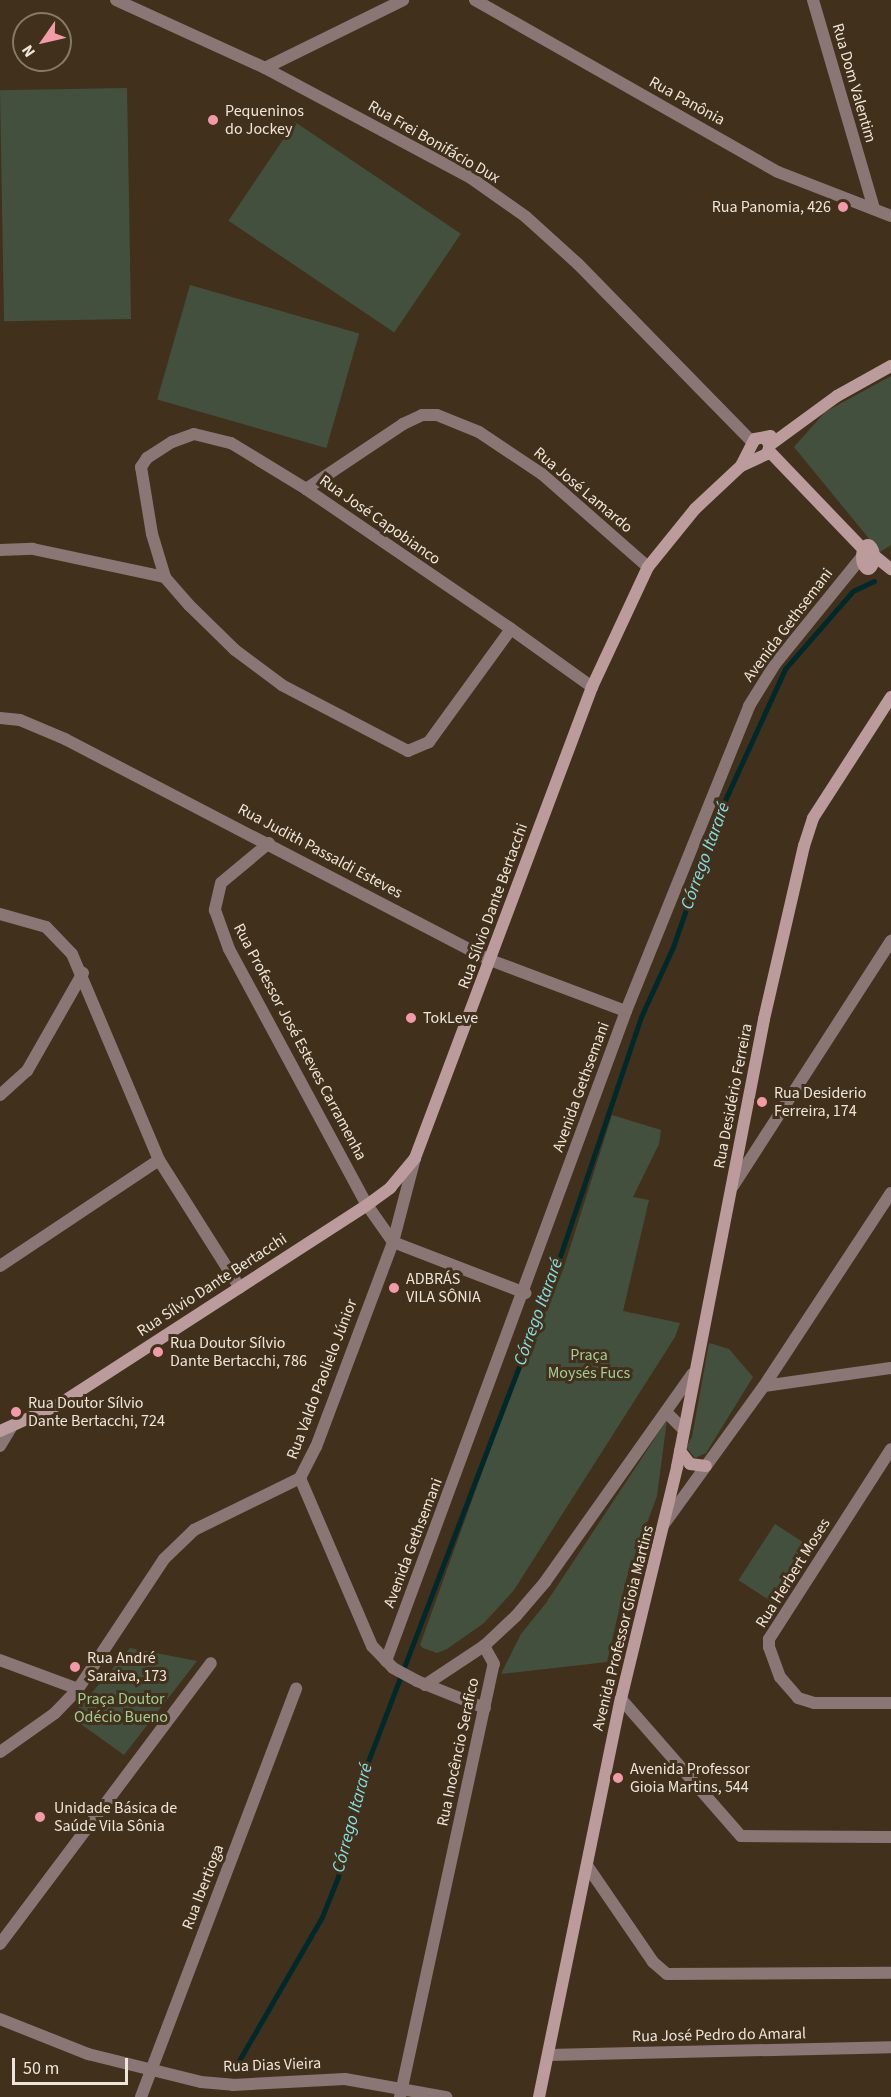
<!DOCTYPE html>
<html>
<head>
<meta charset="utf-8">
<style>
  body { margin:0 }
  #map { position:relative; width:891px; height:2097px; overflow:hidden; background:#41311c; font-family:"Source Sans 3",sans-serif }
  div>[style] { position:absolute }
  .green>* { inset:0; background:#43503e; transform-origin:0 0 }
  .stream>* { height:4.5px; margin:-2.25px; padding:0 2.25px; transform-origin:2.25px; border-radius:2.25px; background:#00292b }
  .street>* { height:12px; margin:-6px; padding:0 6px; transform-origin:6px; border-radius:6px; background:#8b7676 }
  .secondary>* { height:12px; margin:-6px; padding:0 6px; transform-origin:6px; border-radius:6px; background:#bb9b9b }
  .secondary>.ring { margin:-6px; padding:0; box-sizing:content-box; background:none; border:12px solid #bb9b9b; border-radius:50% }
  .dots>* { width:16px; height:16px; translate:-50% -50%; box-sizing:border-box; border:3px solid #41311c; border-radius:50% }
  span { translate:-50% -50%; white-space:nowrap; text-align:center; line-height:1.15; -webkit-text-stroke:6px #41311c; paint-order:stroke }
  .street-label { font-size:16px; color:#eee4d7 }
  .poi-label { font-size:16px; color:#eee4d7 }
  .left { translate:0 -50%; text-align:left }
  .right { translate:-100% -50%; text-align:right }
  .park-label { font-size:16px; color:#a3cc95 }
  .water-label { font-size:18px; color:#84dee2; font-style:italic }
  .north { position:absolute; left:12px; top:12px; width:60px; height:60px; box-sizing:border-box; background:#41311c; border:2px solid #867967; border-radius:50%; rotate:236deg; font-size:16px; font-weight:700; line-height:24px; text-align:center; color:#eee4d7 }
  .north::after { content:''; display:block; margin:auto; width:21px; height:27px; background:#f39aa8; clip-path:polygon(50% 0,100% 100%,50% 72%,0 100%) }
  .scale { position:absolute; left:12px; top:2058px; width:116px; height:27px; box-sizing:border-box; border:3px solid #eee4d7; border-top:0; padding-left:8px; font-size:18px; line-height:21px; white-space:nowrap; color:#eee4d7; -webkit-text-stroke:4px #41311c; paint-order:stroke }
</style>
</head>
<body>
<div id="map">
  <div class="green">
    <div style="left:127px;top:88px;width:231px;height:127px;rotate:89deg"></div>
    <div style="left:295px;top:122px;width:200px;height:119px;rotate:34deg"></div>
    <div style="left:190px;top:285px;width:176px;height:119px;rotate:16deg"></div>
    <div style="clip-path:polygon(891px 376px,891px 545px,880px 552px,794px 447px,825px 412px)"></div>
    <div style="clip-path:polygon(612px 1115px,661px 1130px,659px 1144px,633px 1197px,649px 1200px,623px 1311px,680px 1323px,675px 1337px,514px 1590px,484px 1623px,447px 1649px,437px 1653px,423px 1648px,420px 1645px,507px 1403px,563px 1270px)"></div>
    <div style="clip-path:polygon(709px 1343px,729px 1349px,753px 1377px,706px 1453px,695px 1458px,686px 1447px,692px 1437px)"></div>
    <div style="clip-path:polygon(667px 1420px,657px 1496px,626px 1580px,607px 1662px,501px 1674px,521px 1634px,546px 1603px)"></div>
    <div style="left:775px;top:1524px;width:45px;height:67px;rotate:33deg"></div>
    <div style="clip-path:polygon(130px 1648px,197px 1661px,124px 1755px,71px 1717px)"></div>
  </div>
  <div class="stream">
    <div style="left:236px;top:2066px;width:172px;rotate:-60deg"></div>
    <div style="left:322px;top:1917px;width:43px;rotate:-68.2deg"></div>
    <div style="left:338px;top:1877px;width:100px;rotate:-76.7deg"></div>
    <div style="left:361px;top:1780px;width:532px;rotate:-69.08deg"></div>
    <div style="left:551px;top:1283px;width:281px;rotate:-71.3deg"></div>
    <div style="left:641px;top:1017px;width:77px;rotate:-65.4deg"></div>
    <div style="left:673px;top:947px;width:146px;rotate:-70.8deg"></div>
    <div style="left:721px;top:809px;width:154px;rotate:-65.4deg"></div>
    <div style="left:785px;top:669px;width:103px;rotate:-48.9deg"></div>
    <div style="left:853px;top:591px;width:23px;rotate:-25deg"></div>
  </div>
  <div class="street">
    <div style="left:116px;top:0;width:164px;rotate:24.5deg"></div>
    <div style="left:265px;top:68px;width:234px;rotate:28.1deg"></div>
    <div style="left:471px;top:178px;width:67px;rotate:35.3deg"></div>
    <div style="left:526px;top:217px;width:70px;rotate:42.1deg"></div>
    <div style="left:578px;top:264px;width:250px;rotate:45.6deg"></div>
    <div style="left:475px;top:0;width:348px;rotate:29.6deg"></div>
    <div style="left:778px;top:172px;width:121px;rotate:21.3deg"></div>
    <div style="left:813px;top:0;width:218px;rotate:73.7deg"></div>
    <div style="left:265px;top:68px;width:154px;rotate:-26.2deg"></div>
    <div style="left:306px;top:489px;width:117px;rotate:-33.8deg"></div>
    <div style="left:403px;top:424px;width:21px;rotate:-25deg"></div>
    <div style="left:422px;top:415px;width:15px"></div>
    <div style="left:437px;top:415px;width:45px;rotate:22deg"></div>
    <div style="left:479px;top:432px;width:76px;rotate:33.7deg"></div>
    <div style="left:542px;top:474px;width:141px;rotate:41.3deg"></div>
    <div style="left:0;top:550px;width:33px;rotate:-2deg"></div>
    <div style="left:33px;top:549px;width:135px;rotate:12deg"></div>
    <div style="left:511px;top:629px;width:140px;rotate:126deg"></div>
    <div style="left:429px;top:742px;width:23px;rotate:157deg"></div>
    <div style="left:408px;top:751px;width:142px;rotate:-152.4deg"></div>
    <div style="left:282px;top:685px;width:59px;rotate:-143.3deg"></div>
    <div style="left:235px;top:650px;width:64px;rotate:-135.6deg"></div>
    <div style="left:189px;top:605px;width:37px;rotate:-131deg"></div>
    <div style="left:165px;top:577px;width:45px;rotate:-106.8deg"></div>
    <div style="left:152px;top:534px;width:68px;rotate:-99.3deg"></div>
    <div style="left:141px;top:467px;width:11px;rotate:-56deg"></div>
    <div style="left:147px;top:458px;width:30px;rotate:-33deg"></div>
    <div style="left:172px;top:442px;width:23px;rotate:-20deg"></div>
    <div style="left:194px;top:434px;width:38px;rotate:14deg"></div>
    <div style="left:231px;top:443px;width:88px;rotate:31.5deg"></div>
    <div style="left:306px;top:489px;width:248px;rotate:34.3deg"></div>
    <div style="left:511px;top:629px;width:100px;rotate:35.6deg"></div>
    <div style="left:0;top:718px;width:20px;rotate:6deg"></div>
    <div style="left:20px;top:720px;width:49px;rotate:22.9deg"></div>
    <div style="left:65px;top:739px;width:479px;rotate:27.5deg"></div>
    <div style="left:490px;top:960px;width:145px;rotate:20.6deg"></div>
    <div style="left:269px;top:843px;width:62px;rotate:140.2deg"></div>
    <div style="left:221px;top:883px;width:28px;rotate:103deg"></div>
    <div style="left:215px;top:910px;width:41px;rotate:70.3deg"></div>
    <div style="left:229px;top:949px;width:291px;rotate:61.7deg"></div>
    <div style="left:367px;top:1205px;width:45px;rotate:54.9deg"></div>
    <div style="left:0;top:914px;width:48px;rotate:15.8deg"></div>
    <div style="left:46px;top:927px;width:37px;rotate:46deg"></div>
    <div style="left:72px;top:954px;width:224px;rotate:67.1deg"></div>
    <div style="left:159px;top:1160px;width:151px;rotate:57.7deg"></div>
    <div style="left:0;top:1095px;width:36px;rotate:-42deg"></div>
    <div style="left:27px;top:1071px;width:113px;rotate:-60.3deg"></div>
    <div style="left:733px;top:1186px;width:292px;rotate:-57.2deg"></div>
    <div style="left:393px;top:1242px;width:142px;rotate:21.1deg"></div>
    <div style="left:0;top:1266px;width:191px;rotate:-33.7deg"></div>
    <div style="left:764px;top:1386px;width:128px;rotate:-8.1deg"></div>
    <div style="left:666px;top:1412px;width:24px;rotate:45deg"></div>
    <div style="left:0;top:1446px;width:21px;rotate:-59deg"></div>
    <div style="left:891px;top:1449px;width:226px;rotate:122.7deg"></div>
    <div style="left:769px;top:1639px;width:8px;rotate:90deg"></div>
    <div style="left:769px;top:1647px;width:32px;rotate:70deg"></div>
    <div style="left:780px;top:1677px;width:28px;rotate:49deg"></div>
    <div style="left:798px;top:1698px;width:17px;rotate:17deg"></div>
    <div style="left:814px;top:1703px;width:77px"></div>
    <div style="left:300px;top:1478px;width:35px;rotate:-63deg"></div>
    <div style="left:316px;top:1447px;width:219px;rotate:-69.4deg"></div>
    <div style="left:393px;top:1242px;width:87px;rotate:-75.3deg"></div>
    <div style="left:300px;top:1478px;width:183px;rotate:66.8deg"></div>
    <div style="left:372px;top:1646px;width:30px;rotate:46deg"></div>
    <div style="left:393px;top:1668px;width:27px;rotate:28deg"></div>
    <div style="left:417px;top:1681px;width:73px;rotate:21.7deg"></div>
    <div style="left:664px;top:1524px;width:170px;rotate:-54.1deg"></div>
    <div style="left:764px;top:1386px;width:231px;rotate:-56.7deg"></div>
    <div style="left:0;top:1660px;width:83px;rotate:20.4deg"></div>
    <div style="left:386px;top:1661px;width:693px;rotate:-69.73deg"></div>
    <div style="left:626px;top:1011px;width:329px;rotate:-68deg"></div>
    <div style="left:749px;top:706px;width:49px;rotate:-58.2deg"></div>
    <div style="left:775px;top:664px;width:141px;rotate:-51deg"></div>
    <div style="left:425px;top:1685px;width:71px;rotate:-33.5deg"></div>
    <div style="left:484px;top:1646px;width:44px;rotate:-43.2deg"></div>
    <div style="left:516px;top:1616px;width:45px;rotate:-49.5deg"></div>
    <div style="left:545px;top:1582px;width:255px;rotate:-54.7deg"></div>
    <div style="left:621px;top:1699px;width:182px;rotate:48.8deg"></div>
    <div style="left:741px;top:1836px;width:150px;rotate:0.4deg"></div>
    <div style="left:0;top:1752px;width:67px;rotate:-35.3deg"></div>
    <div style="left:55px;top:1713px;width:33px;rotate:-46deg"></div>
    <div style="left:78px;top:1689px;width:156px;rotate:-56.5deg"></div>
    <div style="left:164px;top:1559px;width:42px;rotate:-44deg"></div>
    <div style="left:194px;top:1530px;width:118px;rotate:-26.1deg"></div>
    <div style="left:588px;top:1867px;width:115px;rotate:55.6deg"></div>
    <div style="left:653px;top:1962px;width:18px;rotate:41deg"></div>
    <div style="left:667px;top:1974px;width:224px;rotate:-0.3deg"></div>
    <div style="left:0;top:1944px;width:351px;rotate:-53.1deg"></div>
    <div style="left:0;top:2019px;width:95px;rotate:21.7deg"></div>
    <div style="left:88px;top:2054px;width:116px;rotate:13.9deg"></div>
    <div style="left:201px;top:2082px;width:32px;rotate:5deg"></div>
    <div style="left:233px;top:2085px;width:112px;rotate:-3.1deg"></div>
    <div style="left:345px;top:2079px;width:103px;rotate:10.1deg"></div>
    <div style="left:548px;top:2055px;width:343px;rotate:-1.3deg"></div>
    <div style="left:141px;top:2097px;width:437px;rotate:-69.2deg"></div>
    <div style="left:400px;top:2097px;width:443px;rotate:-77.8deg"></div>
    <div style="left:494px;top:1664px;width:21px;rotate:-119deg"></div>
  </div>
  <div class="secondary">
    <div style="left:770px;top:445px;width:83px;rotate:-36.2deg"></div>
    <div style="left:837px;top:396px;width:62px;rotate:-29.1deg"></div>
    <div style="left:769px;top:451px;width:134px;rotate:46.2deg"></div>
    <div style="left:742px;top:464px;width:28px;rotate:-63deg"></div>
    <div style="left:755px;top:439px;width:16px;rotate:-11deg"></div>
    <div class="ring" style="left:862px;top:545px;width:-2px;height:-2px"></div>
    <div style="left:871px;top:553px;width:26px;rotate:39deg"></div>
    <div style="left:0;top:1431px;width:64px;rotate:-24.1deg"></div>
    <div style="left:58px;top:1405px;width:368px;rotate:-32.9deg"></div>
    <div style="left:367px;top:1205px;width:29px;rotate:-36deg"></div>
    <div style="left:390px;top:1188px;width:39px;rotate:-50deg"></div>
    <div style="left:415px;top:1158px;width:503px;rotate:-69.4deg"></div>
    <div style="left:592px;top:687px;width:132px;rotate:-65deg"></div>
    <div style="left:648px;top:567px;width:75px;rotate:-51deg"></div>
    <div style="left:695px;top:509px;width:63px;rotate:-43.1deg"></div>
    <div style="left:741px;top:466px;width:29px;rotate:-25deg"></div>
    <div style="left:767px;top:454px;width:9px;rotate:-72deg"></div>
    <div style="left:770px;top:445px;width:9px;rotate:-126deg"></div>
    <div style="left:680px;top:1451px;width:16px;rotate:52deg"></div>
    <div style="left:690px;top:1464px;width:16px;rotate:7deg"></div>
    <div style="left:539px;top:2097px;width:406px;rotate:-78.4deg"></div>
    <div style="left:621px;top:1699px;width:239px;rotate:-76.4deg"></div>
    <div style="left:677px;top:1467px;width:456px;rotate:-79deg"></div>
    <div style="left:764px;top:1019px;width:178px;rotate:-77deg"></div>
    <div style="left:804px;top:846px;width:29px;rotate:-72deg"></div>
    <div style="left:813px;top:818px;width:144px;rotate:-57.2deg"></div>
  </div>
  <div class="dots">
    <div style="left:213px;top:120px;background:#f39aa8"></div>
    <div style="left:843px;top:207px;background:#f39aa8"></div>
    <div style="left:411px;top:1018px;background:#f39aa8"></div>
    <div style="left:762px;top:1102px;background:#f39aa8"></div>
    <div style="left:394px;top:1288px;background:#f39aa8"></div>
    <div style="left:158px;top:1352px;background:#f39aa8"></div>
    <div style="left:16px;top:1412px;background:#f39aa8"></div>
    <div style="left:75px;top:1667px;background:#f39aa8"></div>
    <div style="left:618px;top:1778px;background:#f39aa8"></div>
    <div style="left:40px;top:1817px;background:#f39aa8"></div>
  </div>
  <div class="street-label">
    <span style="left:854px;top:83px;rotate:74deg">Rua Dom Valentim</span>
    <span style="left:687px;top:101px;rotate:29deg">Rua Panônia</span>
    <span style="left:434px;top:142px;rotate:30deg">Rua Frei Bonifácio Dux</span>
    <span style="left:583px;top:490px;rotate:40deg">Rua José Lamardo</span>
    <span style="left:380px;top:520px;rotate:35deg">Rua José Capobianco</span>
    <span style="left:788px;top:625px;rotate:-53deg">Avenida Gethsemani</span>
    <span style="left:320px;top:851px;rotate:28deg">Rua Judith Passaldi Esteves</span>
    <span style="left:493px;top:906px;rotate:-70deg">Rua Sílvio Dante Bertacchi</span>
    <span style="left:300px;top:1042px;rotate:62deg">Rua Professor José Esteves Carramenha</span>
    <span style="left:581px;top:1087px;rotate:-70deg">Avenida Gethsemani</span>
    <span style="left:733px;top:1096px;rotate:-79deg">Rua Desidério Ferreira</span>
    <span style="left:212px;top:1285px;rotate:-33deg">Rua Sílvio Dante Bertacchi</span>
    <span style="left:322px;top:1379px;rotate:-69deg">Rua Valdo Paolielo Júnior</span>
    <span style="left:413px;top:1543px;rotate:-69deg">Avenida Gethsemani</span>
    <span style="left:793px;top:1573px;rotate:-58deg">Rua Herbert Moses</span>
    <span style="left:623px;top:1628px;rotate:-76deg">Avenida Professor Gioia Martins</span>
    <span style="left:458px;top:1752px;rotate:-78deg">Rua Inocêncio Serafico</span>
    <span style="left:203px;top:1887px;rotate:-69deg">Rua Ibertioga</span>
    <span style="left:719px;top:2035px;rotate:-1deg">Rua José Pedro do Amaral</span>
    <span style="left:272px;top:2065px;rotate:-2deg">Rua Dias Vieira</span>
  </div>
  <div class="poi-label">
    <span class="left" style="left:225px;top:120px">Pequeninos<br>do Jockey</span>
    <span class="right" style="left:831px;top:207px">Rua Panomia, 426</span>
    <span class="left" style="left:423px;top:1018px">TokLeve</span>
    <span class="left" style="left:774px;top:1102px">Rua Desiderio<br>Ferreira, 174</span>
    <span class="left" style="left:406px;top:1288px">ADBRÁS<br>VILA SÔNIA</span>
    <span class="left" style="left:170px;top:1352px">Rua Doutor Sílvio<br>Dante Bertacchi, 786</span>
    <span class="left" style="left:28px;top:1412px">Rua Doutor Sílvio<br>Dante Bertacchi, 724</span>
    <span class="left" style="left:87px;top:1667px">Rua André<br>Saraiva, 173</span>
    <span class="left" style="left:630px;top:1778px">Avenida Professor<br>Gioia Martins, 544</span>
    <span class="left" style="left:54px;top:1817px">Unidade Básica de<br>Saúde Vila Sônia</span>
  </div>
  <div class="park-label">
    <span style="left:589px;top:1364px">Praça<br>Moysés Fucs</span>
    <span style="left:121px;top:1708px">Praça Doutor<br>Odécio Bueno</span>
  </div>
  <div class="water-label">
    <span style="left:706px;top:856px;rotate:-70deg">Córrego Itararé</span>
    <span style="left:539px;top:1312px;rotate:-70deg">Córrego Itararé</span>
    <span style="left:353px;top:1818px;rotate:-75deg">Córrego Itararé</span>
  </div>
  <div class="north">N</div>
  <div class="scale">50 m</div>
</div>
</body>
</html>
